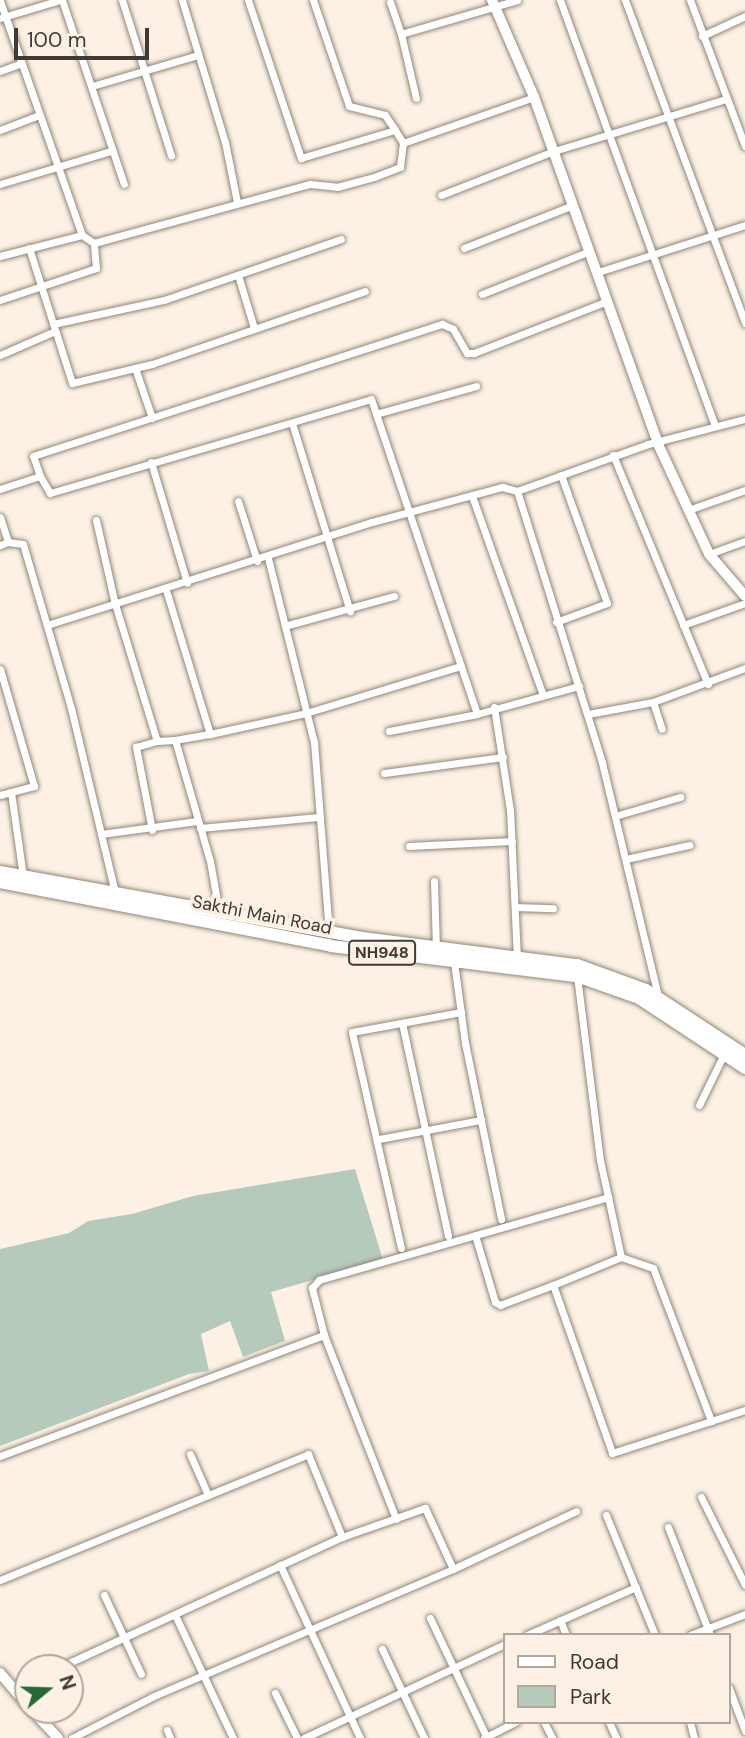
<!DOCTYPE html>
<html>
<head>
<meta charset="utf-8">
<style>
  body { margin:0 }
  #map { position:relative; width:745px; height:1738px; overflow:hidden; background:#fcf1e4; font-family:"DM Sans",sans-serif }
  div>[style] { position:absolute }
  .green>* { inset:0; background:#b6cabb }
  .roads { filter:drop-shadow(0 0 2px #90867a) drop-shadow(0 0 2px #90867a) }
  .street>* { height:7px; margin:-3.5px; padding:0 3.5px; transform-origin:3.5px; border-radius:3.5px; background:#fff }
  .secondary>* { height:10px; margin:-5px; padding:0 5px; transform-origin:5px; border-radius:5px; background:#fff }
  .highway>* { height:12px; margin:-6px; padding:0 6px; transform-origin:6px; border-radius:6px; background:#fff }
  span { translate:-50% -50%; white-space:nowrap; text-align:center; line-height:1.15; -webkit-text-stroke:7px #fcf1e4; paint-order:stroke }
  .shield-label span { padding:2px 5px; background:#fcf1e4; border:2px solid; border-radius:5px; -webkit-text-stroke-width:0 }
  .shield-label { font-size:16px; color:#3f3a35; font-weight:700 }
  .street-label { font-size:18px; color:#3f3a35 }
  .legend { position:absolute; left:503px; top:1633px; width:228px; height:91px; box-sizing:border-box; background:#fcf1e4; border:2px solid #b0a89e; margin:0; padding:9px 12px; list-style:none; font-size:21px; color:#3f3a35 }
  .legend li { display:flex; align-items:center; gap:14px; height:35px }
  .legend b { width:35px; border:2px solid #b0a89e }
  .north { position:absolute; left:14px; top:1654px; width:70px; height:70px; box-sizing:border-box; background:#fcf1e4; border:2px solid #b0a89e; border-radius:50%; rotate:71deg; font-size:19px; font-weight:700; line-height:28px; text-align:center; color:#3f3a35 }
  .north::after { content:''; display:block; margin:auto; width:24px; height:32px; background:#266934; clip-path:polygon(50% 0,100% 100%,50% 72%,0 100%) }
  .scale { position:absolute; left:14px; top:28px; width:135px; height:32px; box-sizing:border-box; border:4px solid #3f3a35; border-top:0; padding-left:9px; font-size:21px; line-height:24px; white-space:nowrap; color:#3f3a35; -webkit-text-stroke:5px #fcf1e4; paint-order:stroke }
</style>
</head>
<body>
<div id="map">
  <div class="green">
    <div style="clip-path:polygon(355px 1169px,383px 1260px,271px 1292px,285px 1341px,243px 1357px,230px 1321px,201px 1334px,209px 1371px,189px 1374px,0 1446px,0 1249px,69px 1233px,88px 1221px,132px 1214px,193px 1196px)"></div>
  </div>
  <div class="roads">
    <div class="street">
      <div style="left:62px;top:0;width:194px;rotate:71.4deg"></div>
      <div style="left:122px;top:0;width:163px;rotate:72.5deg"></div>
      <div style="left:182px;top:0;width:148px;rotate:73.2deg"></div>
      <div style="left:225px;top:142px;width:61px;rotate:78.7deg"></div>
      <div style="left:248px;top:0;width:167px;rotate:71.5deg"></div>
      <div style="left:301px;top:158px;width:98px;rotate:-16.6deg"></div>
      <div style="left:395px;top:130px;width:15px;rotate:58deg"></div>
      <div style="left:313px;top:0;width:112px;rotate:71.2deg"></div>
      <div style="left:349px;top:106px;width:37px;rotate:14deg"></div>
      <div style="left:385px;top:115px;width:18px;rotate:56deg"></div>
      <div style="left:560px;top:0;width:453px;rotate:70deg"></div>
      <div style="left:625px;top:0;width:345px;rotate:69.6deg"></div>
      <div style="left:690px;top:0;width:156px;rotate:69.4deg"></div>
      <div style="left:0;top:1px;width:248px;rotate:70.7deg"></div>
      <div style="left:390px;top:2px;width:34px;rotate:71deg"></div>
      <div style="left:0;top:18px;width:63px;rotate:-16.7deg"></div>
      <div style="left:702px;top:36px;width:47px;rotate:-24.9deg"></div>
      <div style="left:0;top:71px;width:23px;rotate:-20deg"></div>
      <div style="left:92px;top:86px;width:110px;rotate:-16.3deg"></div>
      <div style="left:416px;top:98px;width:66px;rotate:-103.2deg"></div>
      <div style="left:401px;top:34px;width:121px;rotate:-16.3deg"></div>
      <div style="left:0;top:130px;width:42px;rotate:-21deg"></div>
      <div style="left:0;top:184px;width:116px;rotate:-16.6deg"></div>
      <div style="left:441px;top:195px;width:121px;rotate:-21.3deg"></div>
      <div style="left:554px;top:151px;width:180px;rotate:-16.8deg"></div>
      <div style="left:29px;top:248px;width:142px;rotate:72.3deg"></div>
      <div style="left:72px;top:383px;width:82px;rotate:-13.4deg"></div>
      <div style="left:152px;top:364px;width:225px;rotate:-18.9deg"></div>
      <div style="left:464px;top:248px;width:117px;rotate:-21.5deg"></div>
      <div style="left:0;top:256px;width:85px;rotate:-14.4deg"></div>
      <div style="left:82px;top:235px;width:14px;rotate:34deg"></div>
      <div style="left:94px;top:243px;width:224px;rotate:-15.3deg"></div>
      <div style="left:310px;top:184px;width:27px;rotate:6deg"></div>
      <div style="left:337px;top:187px;width:38px;rotate:-15deg"></div>
      <div style="left:374px;top:177px;width:28px;rotate:-21deg"></div>
      <div style="left:400px;top:167px;width:24px;rotate:-83deg"></div>
      <div style="left:403px;top:143px;width:139px;rotate:-19.3deg"></div>
      <div style="left:598px;top:272px;width:154px;rotate:-17.7deg"></div>
      <div style="left:238px;top:275px;width:55px;rotate:73.2deg"></div>
      <div style="left:482px;top:294px;width:116px;rotate:-21.7deg"></div>
      <div style="left:0;top:300px;width:101px;rotate:-18.4deg"></div>
      <div style="left:96px;top:268px;width:25px;rotate:-95deg"></div>
      <div style="left:53px;top:324px;width:114px;rotate:-12.2deg"></div>
      <div style="left:164px;top:300px;width:187px;rotate:-19deg"></div>
      <div style="left:0;top:355px;width:60px;rotate:-23.6deg"></div>
      <div style="left:135px;top:368px;width:53px;rotate:71.2deg"></div>
      <div style="left:376px;top:414px;width:104px;rotate:-15.6deg"></div>
      <div style="left:293px;top:426px;width:194px;rotate:72.9deg"></div>
      <div style="left:613px;top:455px;width:248px;rotate:67.5deg"></div>
      <div style="left:151px;top:462px;width:126px;rotate:73.4deg"></div>
      <div style="left:40px;top:476px;width:21px;rotate:-109deg"></div>
      <div style="left:33px;top:456px;width:430px;rotate:-17.9deg"></div>
      <div style="left:442px;top:324px;width:12px;rotate:24deg"></div>
      <div style="left:453px;top:329px;width:28px;rotate:60deg"></div>
      <div style="left:467px;top:353px;width:7px"></div>
      <div style="left:474px;top:353px;width:141px;rotate:-21.3deg"></div>
      <div style="left:0;top:489px;width:42px;rotate:-18deg"></div>
      <div style="left:40px;top:476px;width:20px;rotate:60deg"></div>
      <div style="left:50px;top:493px;width:334px;rotate:-16.3deg"></div>
      <div style="left:371px;top:399px;width:332px;rotate:71.4deg"></div>
      <div style="left:477px;top:714px;width:106px;rotate:-15.4deg"></div>
      <div style="left:472px;top:496px;width:209px;rotate:70.4deg"></div>
      <div style="left:238px;top:501px;width:63px;rotate:72.4deg"></div>
      <div style="left:688px;top:510px;width:60px;rotate:-19.3deg"></div>
      <div style="left:0;top:517px;width:26px;rotate:72deg"></div>
      <div style="left:8px;top:542px;width:9px;rotate:159deg"></div>
      <div style="left:96px;top:520px;width:86px;rotate:77.3deg"></div>
      <div style="left:115px;top:604px;width:143px;rotate:73deg"></div>
      <div style="left:157px;top:741px;width:18px;rotate:-3deg"></div>
      <div style="left:175px;top:740px;width:126px;rotate:73.9deg"></div>
      <div style="left:210px;top:861px;width:52px;rotate:80deg"></div>
      <div style="left:8px;top:542px;width:15px;rotate:8deg"></div>
      <div style="left:23px;top:544px;width:171px;rotate:73.7deg"></div>
      <div style="left:71px;top:708px;width:190px;rotate:76.6deg"></div>
      <div style="left:709px;top:554px;width:38px;rotate:-20deg"></div>
      <div style="left:268px;top:558px;width:190px;rotate:76deg"></div>
      <div style="left:314px;top:742px;width:191px;rotate:85.5deg"></div>
      <div style="left:166px;top:590px;width:151px;rotate:73deg"></div>
      <div style="left:210px;top:734px;width:98px;rotate:-12.3deg"></div>
      <div style="left:306px;top:713px;width:162px;rotate:-16.9deg"></div>
      <div style="left:556px;top:622px;width:54px;rotate:-20.4deg"></div>
      <div style="left:607px;top:603px;width:136px;rotate:-109.8deg"></div>
      <div style="left:47px;top:625px;width:341px;rotate:-17.6deg"></div>
      <div style="left:372px;top:522px;width:135px;rotate:-15.1deg"></div>
      <div style="left:502px;top:487px;width:16px;rotate:15deg"></div>
      <div style="left:288px;top:625px;width:110px;rotate:-15.3deg"></div>
      <div style="left:683px;top:625px;width:66px;rotate:-19.5deg"></div>
      <div style="left:0;top:669px;width:122px;rotate:73.8deg"></div>
      <div style="left:34px;top:786px;width:24px;rotate:165deg"></div>
      <div style="left:653px;top:702px;width:28px;rotate:72deg"></div>
      <div style="left:494px;top:707px;width:104px;rotate:81.2deg"></div>
      <div style="left:510px;top:810px;width:146px;rotate:87.3deg"></div>
      <div style="left:588px;top:714px;width:66px;rotate:-10.5deg"></div>
      <div style="left:653px;top:702px;width:98px;rotate:-20.3deg"></div>
      <div style="left:389px;top:731px;width:90px;rotate:-10.9deg"></div>
      <div style="left:175px;top:740px;width:36px;rotate:-10deg"></div>
      <div style="left:384px;top:773px;width:120px;rotate:-7.7deg"></div>
      <div style="left:0;top:795px;width:11px;rotate:-15deg"></div>
      <div style="left:11px;top:792px;width:85px;rotate:81.9deg"></div>
      <div style="left:615px;top:816px;width:68px;rotate:-16.3deg"></div>
      <div style="left:200px;top:828px;width:119px;rotate:-5.3deg"></div>
      <div style="left:152px;top:830px;width:85px;rotate:-100.9deg"></div>
      <div style="left:136px;top:747px;width:22px;rotate:-16deg"></div>
      <div style="left:101px;top:834px;width:97px;rotate:-7.7deg"></div>
      <div style="left:409px;top:846px;width:103px;rotate:-2.8deg"></div>
      <div style="left:626px;top:859px;width:65px;rotate:-12.5deg"></div>
      <div style="left:434px;top:881px;width:67px;rotate:88.3deg"></div>
      <div style="left:515px;top:907px;width:38px;rotate:2deg"></div>
      <div style="left:454px;top:962px;width:82px;rotate:82.3deg"></div>
      <div style="left:465px;top:1043px;width:180px;rotate:78.4deg"></div>
      <div style="left:577px;top:976px;width:185px;rotate:82.9deg"></div>
      <div style="left:600px;top:1160px;width:99px;rotate:77.8deg"></div>
      <div style="left:621px;top:1257px;width:34px;rotate:19deg"></div>
      <div style="left:653px;top:1268px;width:164px;rotate:69.2deg"></div>
      <div style="left:711px;top:1421px;width:36px;rotate:-18deg"></div>
      <div style="left:658px;top:996px;width:241px;rotate:-103.5deg"></div>
      <div style="left:602px;top:762px;width:284px;rotate:-107.4deg"></div>
      <div style="left:517px;top:491px;width:139px;rotate:-19.7deg"></div>
      <div style="left:648px;top:444px;width:100px;rotate:-14.5deg"></div>
      <div style="left:402px;top:1023px;width:218px;rotate:77.8deg"></div>
      <div style="left:699px;top:1105px;width:57px;rotate:-63.9deg"></div>
      <div style="left:379px;top:1139px;width:104px;rotate:-10.6deg"></div>
      <div style="left:475px;top:1235px;width:70px;rotate:73.4deg"></div>
      <div style="left:495px;top:1302px;width:6px;rotate:31deg"></div>
      <div style="left:500px;top:1305px;width:57px;rotate:-20.7deg"></div>
      <div style="left:401px;top:1248px;width:221px;rotate:-102.8deg"></div>
      <div style="left:352px;top:1032px;width:111px;rotate:-10.4deg"></div>
      <div style="left:621px;top:1257px;width:74px;rotate:157.6deg"></div>
      <div style="left:553px;top:1285px;width:178px;rotate:70.6deg"></div>
      <div style="left:612px;top:1453px;width:104px;rotate:-17.9deg"></div>
      <div style="left:190px;top:1454px;width:45px;rotate:66.3deg"></div>
      <div style="left:0;top:1456px;width:346px;rotate:-20.5deg"></div>
      <div style="left:701px;top:1497px;width:98px;rotate:63.4deg"></div>
      <div style="left:606px;top:1515px;width:130px;rotate:67.8deg"></div>
      <div style="left:396px;top:1519px;width:198px;rotate:-111.4deg"></div>
      <div style="left:324px;top:1335px;width:49px;rotate:-104.3deg"></div>
      <div style="left:312px;top:1288px;width:11px;rotate:-49deg"></div>
      <div style="left:319px;top:1280px;width:301px;rotate:-16deg"></div>
      <div style="left:668px;top:1527px;width:116px;rotate:68.7deg"></div>
      <div style="left:280px;top:1565px;width:191px;rotate:65.2deg"></div>
      <div style="left:453px;top:1569px;width:136px;rotate:-25.2deg"></div>
      <div style="left:0;top:1580px;width:333px;rotate:-22.2deg"></div>
      <div style="left:308px;top:1454px;width:90px;rotate:67.7deg"></div>
      <div style="left:104px;top:1595px;width:87px;rotate:64.9deg"></div>
      <div style="left:175px;top:1615px;width:136px;rotate:64.8deg"></div>
      <div style="left:430px;top:1618px;width:133px;rotate:64.6deg"></div>
      <div style="left:560px;top:1620px;width:16px;rotate:68deg"></div>
      <div style="left:527px;top:1635px;width:119px;rotate:-23.8deg"></div>
      <div style="left:690px;top:1635px;width:59px;rotate:-20.9deg"></div>
      <div style="left:382px;top:1649px;width:98px;rotate:64.7deg"></div>
      <div style="left:58px;top:1668px;width:313px;rotate:-24.8deg"></div>
      <div style="left:342px;top:1537px;width:88px;rotate:-19.3deg"></div>
      <div style="left:425px;top:1508px;width:67px;rotate:65.3deg"></div>
      <div style="left:453px;top:1569px;width:327px;rotate:157deg"></div>
      <div style="left:152px;top:1697px;width:90px;rotate:152.9deg"></div>
      <div style="left:729px;top:1688px;width:46px;rotate:69.6deg"></div>
      <div style="left:14px;top:1691px;width:17px;rotate:-33deg"></div>
      <div style="left:275px;top:1693px;width:50px;rotate:63.9deg"></div>
      <div style="left:544px;top:1722px;width:18px;rotate:63deg"></div>
      <div style="left:609px;top:1722px;width:17px;rotate:66deg"></div>
      <div style="left:690px;top:1722px;width:16px;rotate:76deg"></div>
      <div style="left:167px;top:1730px;width:9px;rotate:69deg"></div>
      <div style="left:304px;top:1738px;width:222px;rotate:-25.1deg"></div>
      <div style="left:484px;top:1738px;width:36px;rotate:-27deg"></div>
    </div>
    <div class="secondary">
      <div style="left:492px;top:0;width:106px;rotate:66.6deg"></div>
      <div style="left:534px;top:97px;width:368px;rotate:70.3deg"></div>
      <div style="left:658px;top:444px;width:121px;rotate:65.1deg"></div>
      <div style="left:709px;top:554px;width:55px;rotate:49.4deg"></div>
      <div style="left:0;top:1673px;width:43px;rotate:49.7deg"></div>
      <div style="left:32px;top:1710px;width:38px;rotate:47deg"></div>
    </div>
    <div class="highway">
      <div style="left:0;top:872px;width:368px;rotate:10.3deg"></div>
      <div style="left:362px;top:938px;width:217px;rotate:7.2deg"></div>
      <div style="left:577px;top:965px;width:73px;rotate:19.9deg"></div>
      <div style="left:646px;top:990px;width:118px;rotate:33.3deg"></div>
      <div style="left:0;top:882px;width:337px;rotate:10.9deg"></div>
      <div style="left:331px;top:946px;width:248px;rotate:7deg"></div>
      <div style="left:577px;top:976px;width:66px;rotate:19.5deg"></div>
      <div style="left:639px;top:998px;width:127px;rotate:33.4deg"></div>
    </div>
  </div>
  <div class="shield-label">
    <span style="left:382px;top:953px">NH948</span>
  </div>
  <div class="street-label">
    <span style="left:262px;top:915px;rotate:11deg">Sakthi Main Road</span>
  </div>
  <ul class="legend">
  <li><b style="height:9px;background:#fff"></b>Road</li>
  <li><b style="height:19px;background:#b6cabb"></b>Park</li>
  </ul>
  <div class="north">N</div>
  <div class="scale">100 m</div>
</div>
</body>
</html>
